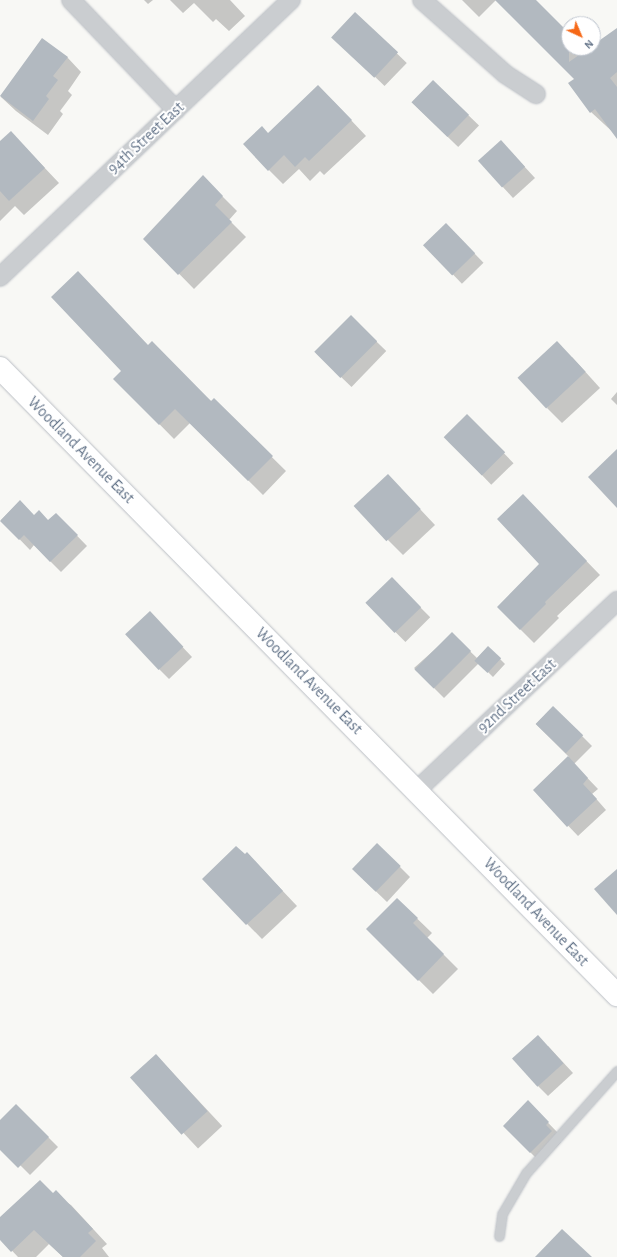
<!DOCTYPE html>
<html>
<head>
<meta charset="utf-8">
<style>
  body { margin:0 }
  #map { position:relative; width:617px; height:1257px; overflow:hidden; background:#f8f8f5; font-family:"Alegreya Sans",sans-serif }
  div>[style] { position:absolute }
  .shadow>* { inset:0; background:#0003; transform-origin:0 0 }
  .building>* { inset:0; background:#b2b9c0; transform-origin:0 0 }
  .roads { filter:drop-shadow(0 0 1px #bbbfc5) drop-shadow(0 0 1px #bbbfc5) }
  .lane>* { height:9px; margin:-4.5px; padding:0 4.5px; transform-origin:4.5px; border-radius:4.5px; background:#cacdd0 }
  .street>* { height:18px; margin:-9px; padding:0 9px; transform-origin:9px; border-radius:9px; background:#cacdd0 }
  .secondary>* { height:22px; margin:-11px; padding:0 11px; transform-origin:11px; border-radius:11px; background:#fff }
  span { translate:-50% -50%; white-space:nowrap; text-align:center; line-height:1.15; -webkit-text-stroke:4px #fff; paint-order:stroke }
  .street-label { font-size:16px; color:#647489 }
  .north { position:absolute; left:561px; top:16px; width:40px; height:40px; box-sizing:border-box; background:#fff; border:1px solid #c1c7d0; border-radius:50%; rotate:136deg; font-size:11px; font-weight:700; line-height:16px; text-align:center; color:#647489 }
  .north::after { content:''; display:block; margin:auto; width:14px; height:18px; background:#f66817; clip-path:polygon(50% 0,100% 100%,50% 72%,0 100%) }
</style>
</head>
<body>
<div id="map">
  <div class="shadow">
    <div style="clip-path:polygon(144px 0,153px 0,148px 4px)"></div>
    <div style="clip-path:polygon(170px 0,230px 0,245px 16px,229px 31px,216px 19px,213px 22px,194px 3px,183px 13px)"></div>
    <div style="clip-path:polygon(462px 0,535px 0,569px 34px,569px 48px,583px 48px,586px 51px,617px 30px,617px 136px,591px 112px,575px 79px,496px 0,479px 17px)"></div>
    <div style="left:355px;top:13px;width:72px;height:32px;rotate:44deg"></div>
    <div style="clip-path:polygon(67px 57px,81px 72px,68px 91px,72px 95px,60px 111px,63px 114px,48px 135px,16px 111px,1px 97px)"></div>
    <div style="left:433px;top:81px;width:64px;height:30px;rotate:44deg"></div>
    <div style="clip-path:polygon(333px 101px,366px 136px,324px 175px,320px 171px,310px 181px,299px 169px,283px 184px,269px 170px,268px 134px)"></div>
    <div style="clip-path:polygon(0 143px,25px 147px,59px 183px,24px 215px,15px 206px,0 221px)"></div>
    <div style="clip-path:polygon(511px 152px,535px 178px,513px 198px,479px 161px)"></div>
    <div style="clip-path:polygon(203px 177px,237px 211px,229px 220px,246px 237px,194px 289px,145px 239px)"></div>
    <div style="left:446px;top:224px;width:54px;height:30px;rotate:46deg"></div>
    <div style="left:351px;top:317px;width:49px;height:50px;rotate:44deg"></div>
    <div style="clip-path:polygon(148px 346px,212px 402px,214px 400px,286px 471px,263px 495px,190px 423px,174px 439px,115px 379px)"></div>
    <div style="clip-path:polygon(572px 357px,600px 388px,562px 423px,547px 408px)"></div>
    <div style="clip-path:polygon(617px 392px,617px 405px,611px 399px)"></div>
    <div style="left:467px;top:415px;width:67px;height:31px;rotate:46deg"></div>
    <div style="clip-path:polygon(402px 490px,435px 525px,403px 555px,388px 540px)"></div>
    <div style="clip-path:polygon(20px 501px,35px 517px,48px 521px,56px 514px,87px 546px,61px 572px,34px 545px,30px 550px,1px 520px)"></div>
    <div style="clip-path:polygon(536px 509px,600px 575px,557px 616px,559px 618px,534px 643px,498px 607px,540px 564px)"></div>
    <div style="left:392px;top:579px;width:54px;height:35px;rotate:45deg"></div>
    <div style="clip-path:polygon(159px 622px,192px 657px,169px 679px,159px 669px)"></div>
    <div style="clip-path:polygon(452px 634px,477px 658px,488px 647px,505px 664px,493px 677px,479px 663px,444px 698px,414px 668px)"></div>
    <div style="clip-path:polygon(553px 707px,592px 746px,574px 764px,598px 789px,592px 794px,606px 810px,578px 836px,534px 790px,569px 757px,536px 724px)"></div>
    <div style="clip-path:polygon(377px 844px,410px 877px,387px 902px,363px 879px)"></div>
    <div style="clip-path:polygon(261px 868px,297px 906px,262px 939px,203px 879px)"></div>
    <div style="clip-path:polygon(397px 899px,432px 933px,427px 938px,458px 969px,433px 994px,367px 929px)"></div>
    <div style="clip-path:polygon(548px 1046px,573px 1073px,548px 1096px,538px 1086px)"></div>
    <div style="left:156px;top:1055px;width:97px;height:33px;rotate:47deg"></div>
    <div style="clip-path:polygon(528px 1102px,558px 1133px,555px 1136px,561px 1142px,541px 1163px,504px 1126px)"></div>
    <div style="clip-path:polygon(16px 1105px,58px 1147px,30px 1175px,0 1145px,0 1121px)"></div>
    <div style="clip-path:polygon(53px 1194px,71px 1205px,107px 1244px,102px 1248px,109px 1257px,63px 1257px,49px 1244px,36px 1257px,18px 1257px,0 1238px,0 1219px)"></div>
  </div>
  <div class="building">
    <div style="clip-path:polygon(495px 0,536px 0,569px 33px,569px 62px,589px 48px,593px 48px,593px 45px,617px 28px,617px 72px,610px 78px,617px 87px,617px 139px,595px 109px,590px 113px,568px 83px,574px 79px)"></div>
    <div style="left:355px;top:12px;width:59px;height:35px;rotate:43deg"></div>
    <div style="clip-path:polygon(42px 38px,68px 57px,53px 76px,58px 80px,46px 96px,49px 99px,33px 121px,0 96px)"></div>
    <div style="left:433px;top:80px;width:50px;height:31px;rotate:44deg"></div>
    <div style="clip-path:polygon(318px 85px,352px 120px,309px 161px,305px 157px,295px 167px,284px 155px,268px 171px,243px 144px,262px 126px,268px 133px)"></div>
    <div style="clip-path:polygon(11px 131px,45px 168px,9px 201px,0 191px,0 141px)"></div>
    <div style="left:501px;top:140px;width:36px;height:31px;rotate:48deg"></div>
    <div style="clip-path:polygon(203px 175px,223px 196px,215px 205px,232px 222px,178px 275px,143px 239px)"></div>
    <div style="left:446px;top:223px;width:42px;height:32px;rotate:46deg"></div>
    <div style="clip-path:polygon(78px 271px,148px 345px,152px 341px,211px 401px,214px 398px,273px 456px,248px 481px,175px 409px,159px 425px,113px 379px,121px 371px,51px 297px)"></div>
    <div style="left:351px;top:315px;width:37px;height:52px;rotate:45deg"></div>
    <div style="left:557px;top:341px;width:42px;height:54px;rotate:47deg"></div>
    <div style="left:467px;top:414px;width:54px;height:33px;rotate:45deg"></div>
    <div style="clip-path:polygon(617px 449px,617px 508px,588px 477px)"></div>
    <div style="left:388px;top:474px;width:48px;height:47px;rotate:47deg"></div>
    <div style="clip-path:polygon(523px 494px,587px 561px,545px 602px,546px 604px,520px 630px,497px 607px,539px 564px,497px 519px)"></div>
    <div style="clip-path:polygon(20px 500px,34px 515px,39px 510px,48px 520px,56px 513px,78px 535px,50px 562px,24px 535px,19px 540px,0 521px)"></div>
    <div style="left:392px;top:577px;width:42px;height:37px;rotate:46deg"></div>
    <div style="left:150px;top:611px;width:49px;height:34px;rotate:47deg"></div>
    <div style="left:452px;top:632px;width:27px;height:53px;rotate:45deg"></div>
    <div style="left:488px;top:646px;width:18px;height:20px;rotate:43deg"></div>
    <div style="left:553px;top:706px;width:42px;height:25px;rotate:44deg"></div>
    <div style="clip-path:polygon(568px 756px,588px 778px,583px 784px,597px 799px,567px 827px,533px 790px)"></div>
    <div style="left:377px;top:843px;width:33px;height:36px;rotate:44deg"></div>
    <div style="clip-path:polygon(236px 846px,245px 854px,247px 852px,283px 891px,246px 925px,202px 879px)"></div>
    <div style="clip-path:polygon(617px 869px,617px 915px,594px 889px)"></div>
    <div style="clip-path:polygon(397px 898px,418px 918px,413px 923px,444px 954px,418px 981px,366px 929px)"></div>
    <div style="left:538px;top:1035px;width:38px;height:35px;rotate:48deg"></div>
    <div style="left:156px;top:1054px;width:77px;height:35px;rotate:48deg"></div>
    <div style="clip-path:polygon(528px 1100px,549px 1122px,546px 1125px,552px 1131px,530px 1153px,503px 1126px)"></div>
    <div style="clip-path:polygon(16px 1104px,49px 1137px,18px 1168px,0 1150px,0 1120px)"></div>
    <div style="clip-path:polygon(40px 1180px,53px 1193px,56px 1190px,93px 1229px,88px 1233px,96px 1241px,80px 1257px,63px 1257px,34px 1230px,11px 1252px,0 1240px,0 1217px)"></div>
    <div style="clip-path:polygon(562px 1229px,592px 1257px,535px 1257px)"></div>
  </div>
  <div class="roads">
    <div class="lane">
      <div style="left:499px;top:1236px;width:22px;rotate:-82deg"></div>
      <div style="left:502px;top:1214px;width:48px;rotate:-59.7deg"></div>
      <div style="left:526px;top:1173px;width:137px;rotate:-48.3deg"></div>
    </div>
    <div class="street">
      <div style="left:71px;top:0;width:152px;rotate:46.3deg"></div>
      <div style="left:422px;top:0;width:111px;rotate:41.7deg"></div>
      <div style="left:505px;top:74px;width:37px;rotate:33deg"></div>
      <div style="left:0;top:277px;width:402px;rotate:-43.6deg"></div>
      <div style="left:416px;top:791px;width:277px;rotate:-43.4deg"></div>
    </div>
    <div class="secondary">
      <div style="left:0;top:368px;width:880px;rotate:45.46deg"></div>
    </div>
  </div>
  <div class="street-label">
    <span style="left:146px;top:138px;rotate:-43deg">94th Street East</span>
    <span style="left:81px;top:450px;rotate:45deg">Woodland Avenue East</span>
    <span style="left:309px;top:681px;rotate:45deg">Woodland Avenue East</span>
    <span style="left:517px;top:696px;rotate:-43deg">92nd Street East</span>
    <span style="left:536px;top:912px;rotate:46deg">Woodland Avenue East</span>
  </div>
  <div class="north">N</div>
</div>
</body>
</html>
